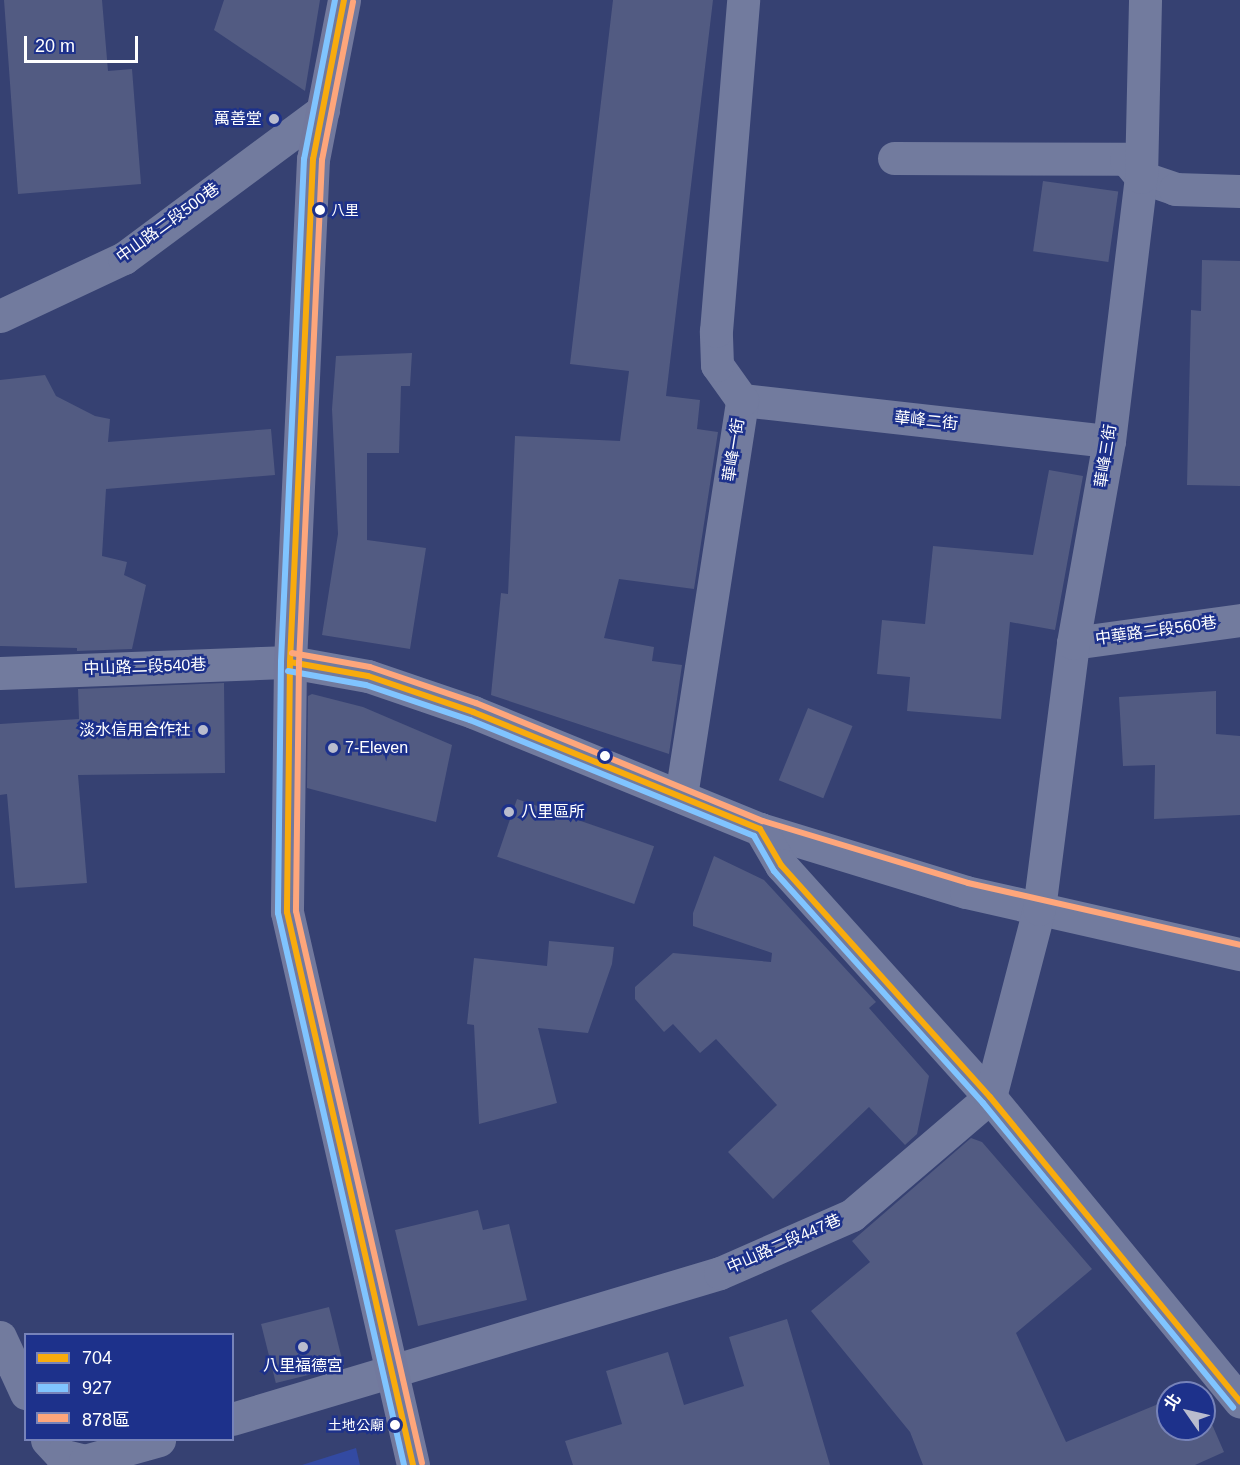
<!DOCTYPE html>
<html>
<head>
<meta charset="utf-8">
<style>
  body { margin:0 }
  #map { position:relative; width:1240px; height:1465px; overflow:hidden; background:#364172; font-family:Helvetica,"Noto Sans TC",sans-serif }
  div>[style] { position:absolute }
  .green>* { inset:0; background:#334aa2 }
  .building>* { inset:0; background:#525b82; transform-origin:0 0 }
  .minor>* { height:33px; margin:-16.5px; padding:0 16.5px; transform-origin:16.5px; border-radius:16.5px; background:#727b9e }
  .major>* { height:33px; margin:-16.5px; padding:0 16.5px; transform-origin:16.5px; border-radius:16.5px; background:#72799d }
  .bus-1>* { height:6px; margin:-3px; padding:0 3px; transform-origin:3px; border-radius:3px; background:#f8ab0d }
  .bus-2>* { height:6px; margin:-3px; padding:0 3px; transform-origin:3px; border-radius:3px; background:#80c4ff }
  .bus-3>* { height:6px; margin:-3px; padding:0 3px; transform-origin:3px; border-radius:3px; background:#fea67b }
  .dots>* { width:16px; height:16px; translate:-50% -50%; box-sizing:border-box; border:3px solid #1d318b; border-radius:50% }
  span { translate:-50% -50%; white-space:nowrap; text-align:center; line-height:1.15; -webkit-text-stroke:5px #1d318b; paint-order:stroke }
  .bus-label { font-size:14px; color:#fff }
  .left { translate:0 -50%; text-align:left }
  .right { translate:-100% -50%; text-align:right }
  .poi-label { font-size:16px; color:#fff }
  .street-label { font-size:16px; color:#fff }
  .legend { position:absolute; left:24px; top:1333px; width:210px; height:108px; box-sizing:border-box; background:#1d318b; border:2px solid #7783b9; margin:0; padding:8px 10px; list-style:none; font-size:18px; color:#fff }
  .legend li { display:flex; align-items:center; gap:12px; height:30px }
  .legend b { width:30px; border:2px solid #7783b9 }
  .north { position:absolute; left:1156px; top:1381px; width:60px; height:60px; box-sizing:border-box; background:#1d318b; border:2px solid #7783b9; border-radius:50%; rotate:304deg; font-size:16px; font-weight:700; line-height:24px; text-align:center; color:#fff }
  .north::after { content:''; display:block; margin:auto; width:21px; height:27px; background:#b9bcce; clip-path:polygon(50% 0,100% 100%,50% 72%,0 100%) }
  .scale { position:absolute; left:24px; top:36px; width:114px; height:27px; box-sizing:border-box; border:3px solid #fff; border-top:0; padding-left:8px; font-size:18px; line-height:21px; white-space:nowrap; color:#fff; -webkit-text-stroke:4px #1d318b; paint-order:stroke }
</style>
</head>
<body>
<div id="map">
  <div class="green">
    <div style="clip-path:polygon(356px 1448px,360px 1465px,302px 1465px)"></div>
  </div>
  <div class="building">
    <div style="clip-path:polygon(4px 0,102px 0,108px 71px,132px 69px,141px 184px,18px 194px)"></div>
    <div style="clip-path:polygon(224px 0,320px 0,305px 91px,214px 30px)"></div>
    <div style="clip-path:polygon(613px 0,713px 0,666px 396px,700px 400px,697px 429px,718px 432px,694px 589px,619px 579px,604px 638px,654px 647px,652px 661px,682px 665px,669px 754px,491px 695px,501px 593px,508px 594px,515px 436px,620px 441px,629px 371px,570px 364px)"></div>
    <div style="left:1043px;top:181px;width:76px;height:71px;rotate:8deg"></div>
    <div style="clip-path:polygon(1202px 260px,1240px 261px,1240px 486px,1187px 485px,1191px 310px,1201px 311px)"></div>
    <div style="clip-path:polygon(412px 353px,410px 386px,401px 386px,399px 453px,367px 453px,367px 540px,426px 548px,410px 649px,322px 635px,338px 534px,332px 409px,336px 356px)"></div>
    <div style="clip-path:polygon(45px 375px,56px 396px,95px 416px,110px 419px,108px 442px,271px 429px,275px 475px,106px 489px,102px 556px,127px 562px,124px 575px,146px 585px,132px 649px,77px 651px,77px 648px,0 646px,0 380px)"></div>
    <div style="clip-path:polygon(1049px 470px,1083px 476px,1055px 630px,1010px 622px,1001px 719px,907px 711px,910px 677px,877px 674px,882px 620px,925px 624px,933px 546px,1033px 555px)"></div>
    <div style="clip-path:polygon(224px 683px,225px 773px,78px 775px,87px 883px,15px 888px,7px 794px,0 795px,0 724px,79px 719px,78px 689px)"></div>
    <div style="clip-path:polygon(1216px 691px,1216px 734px,1240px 736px,1240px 815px,1154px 819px,1155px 765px,1123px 766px,1119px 697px)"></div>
    <div style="clip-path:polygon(312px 694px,363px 707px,452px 745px,436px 822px,307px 788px,308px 696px)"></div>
    <div style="left:808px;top:708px;width:48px;height:78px;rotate:22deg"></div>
    <div style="left:517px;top:799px;width:145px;height:61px;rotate:19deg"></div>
    <div style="clip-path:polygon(714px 856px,764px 880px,876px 1002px,869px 1008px,929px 1076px,917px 1134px,905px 1145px,869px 1107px,773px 1199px,728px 1152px,777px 1105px,716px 1039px,700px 1053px,673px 1024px,664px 1032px,635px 999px,635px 987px,673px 953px,771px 962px,772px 953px,693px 926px,693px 913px)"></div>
    <div style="clip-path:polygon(549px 941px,614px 947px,612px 964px,588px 1033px,538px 1028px,557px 1103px,479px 1124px,474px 1025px,467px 1024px,474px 958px,547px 966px)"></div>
    <div style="clip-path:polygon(971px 1138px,982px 1142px,1092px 1269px,1016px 1333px,1066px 1442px,1168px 1400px,1168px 1429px,1204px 1429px,1204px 1406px,1224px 1452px,1195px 1465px,923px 1465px,910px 1432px,811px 1311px,870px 1262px,852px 1241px)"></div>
    <div style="clip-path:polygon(478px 1210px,483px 1230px,509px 1224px,527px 1300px,418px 1326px,395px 1230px)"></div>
    <div style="left:329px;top:1307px;width:61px;height:70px;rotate:76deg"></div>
    <div style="clip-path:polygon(787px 1319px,830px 1465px,573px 1465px,565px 1441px,622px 1424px,606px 1371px,668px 1352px,684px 1405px,744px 1386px,729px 1337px)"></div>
  </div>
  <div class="minor">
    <div style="left:894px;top:158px;width:232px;rotate:0.2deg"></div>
    <div style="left:1126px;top:159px;width:23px;rotate:50deg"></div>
    <div style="left:1141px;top:177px;width:36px;rotate:19deg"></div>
    <div style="left:1175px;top:189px;width:65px;rotate:1.8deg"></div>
    <div style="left:0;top:316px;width:137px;rotate:-25.1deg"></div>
    <div style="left:124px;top:258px;width:248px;rotate:-36.6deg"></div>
    <div style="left:742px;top:400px;width:369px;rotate:6.4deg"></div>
    <div style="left:1073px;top:643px;width:169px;rotate:-7.8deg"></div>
    <div style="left:0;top:673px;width:290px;rotate:-2.2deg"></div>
    <div style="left:290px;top:662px;width:79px;rotate:10.2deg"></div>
    <div style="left:368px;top:676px;width:111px;rotate:18.9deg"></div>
    <div style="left:473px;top:712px;width:310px;rotate:22.2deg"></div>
    <div style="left:760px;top:829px;width:215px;rotate:17deg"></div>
    <div style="left:966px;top:892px;width:281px;rotate:12.8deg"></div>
    <div style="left:681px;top:796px;width:401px;rotate:-81.2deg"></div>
    <div style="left:742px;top:400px;width:43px;rotate:-125.5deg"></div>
    <div style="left:717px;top:365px;width:34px;rotate:-92deg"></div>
    <div style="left:716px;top:331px;width:332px;rotate:-85.3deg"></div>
    <div style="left:760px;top:829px;width:42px;rotate:59.7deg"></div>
    <div style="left:781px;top:865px;width:312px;rotate:48deg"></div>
    <div style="left:990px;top:1097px;width:394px;rotate:50.6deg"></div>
    <div style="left:0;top:1337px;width:62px;rotate:65.1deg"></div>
    <div style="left:232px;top:1419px;width:509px;rotate:-16.66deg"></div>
    <div style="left:720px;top:1273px;width:144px;rotate:-23.7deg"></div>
    <div style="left:852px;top:1215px;width:182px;rotate:-40.5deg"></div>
    <div style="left:990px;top:1097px;width:194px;rotate:-75.4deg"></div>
    <div style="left:1039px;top:909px;width:268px;rotate:-82.7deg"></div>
    <div style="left:1073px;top:643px;width:205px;rotate:-79.9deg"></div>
    <div style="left:1109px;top:441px;width:266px;rotate:-83.1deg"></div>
    <div style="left:1141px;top:177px;width:177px;rotate:-88.7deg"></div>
    <div style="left:47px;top:1440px;width:21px;rotate:47deg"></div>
    <div style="left:61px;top:1455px;width:25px;rotate:14deg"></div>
    <div style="left:85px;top:1461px;width:77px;rotate:-15.8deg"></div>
  </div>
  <div class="major">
    <div style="left:344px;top:0;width:162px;rotate:101deg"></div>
    <div style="left:313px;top:159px;width:504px;rotate:92.62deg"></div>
    <div style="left:290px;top:662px;width:250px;rotate:90.7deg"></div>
    <div style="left:287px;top:912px;width:567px;rotate:77.16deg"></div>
  </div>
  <div class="bus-1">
    <div style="left:344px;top:0;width:162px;rotate:101deg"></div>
    <div style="left:313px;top:159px;width:504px;rotate:92.62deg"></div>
    <div style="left:290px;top:662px;width:250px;rotate:90.7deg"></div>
    <div style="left:287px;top:912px;width:567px;rotate:77.16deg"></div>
    <div style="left:290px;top:662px;width:79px;rotate:10.2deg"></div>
    <div style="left:368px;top:676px;width:111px;rotate:18.9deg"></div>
    <div style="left:473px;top:712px;width:310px;rotate:22.2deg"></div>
    <div style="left:760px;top:829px;width:42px;rotate:59.7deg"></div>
    <div style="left:781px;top:865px;width:312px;rotate:48deg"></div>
    <div style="left:990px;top:1097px;width:394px;rotate:50.6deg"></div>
  </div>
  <div class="bus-2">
    <div style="left:335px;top:0;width:162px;rotate:101deg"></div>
    <div style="left:304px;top:159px;width:504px;rotate:92.62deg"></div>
    <div style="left:281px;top:662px;width:251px;rotate:90.7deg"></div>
    <div style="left:278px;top:913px;width:566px;rotate:77.14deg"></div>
    <div style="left:288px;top:671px;width:79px;rotate:10.2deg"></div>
    <div style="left:366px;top:685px;width:110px;rotate:18.6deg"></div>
    <div style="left:470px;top:720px;width:307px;rotate:22.2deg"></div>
    <div style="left:754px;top:836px;width:40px;rotate:60.3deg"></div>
    <div style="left:774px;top:871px;width:312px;rotate:48deg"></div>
    <div style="left:983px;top:1103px;width:394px;rotate:50.6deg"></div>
  </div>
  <div class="bus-3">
    <div style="left:353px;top:2px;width:161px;rotate:101.1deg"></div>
    <div style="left:322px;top:160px;width:503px;rotate:92.62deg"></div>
    <div style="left:299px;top:662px;width:249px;rotate:90.7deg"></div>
    <div style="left:296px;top:911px;width:566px;rotate:77.14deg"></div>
    <div style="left:292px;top:653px;width:79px;rotate:10.2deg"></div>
    <div style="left:370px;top:667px;width:112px;rotate:18.8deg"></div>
    <div style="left:476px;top:703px;width:310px;rotate:22.4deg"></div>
    <div style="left:763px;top:821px;width:214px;rotate:16.8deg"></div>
    <div style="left:968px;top:883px;width:279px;rotate:12.8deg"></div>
  </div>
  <div class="dots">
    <div style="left:274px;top:119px;background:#b9bcce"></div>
    <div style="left:320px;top:210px;background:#fff"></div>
    <div style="left:203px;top:730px;background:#b9bcce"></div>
    <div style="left:333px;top:748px;background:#b9bcce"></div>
    <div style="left:605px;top:756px;background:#fff"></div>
    <div style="left:509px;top:812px;background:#b9bcce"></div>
    <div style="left:303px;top:1347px;background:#b9bcce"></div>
    <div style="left:395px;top:1425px;background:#fff"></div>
  </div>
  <div class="bus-label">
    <span class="left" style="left:331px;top:210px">八里</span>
    <span class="right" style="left:384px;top:1425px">土地公廟</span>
  </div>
  <div class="poi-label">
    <span class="right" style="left:262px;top:119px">萬善堂</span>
    <span class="right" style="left:191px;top:730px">淡水信用合作社</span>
    <span class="left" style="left:345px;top:748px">7-Eleven</span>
    <span class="left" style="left:521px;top:812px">八里區所</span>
    <span style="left:303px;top:1366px">八里福德宮</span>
  </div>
  <div class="street-label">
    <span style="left:168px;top:223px;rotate:-36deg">中山路二段500巷</span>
    <span style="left:926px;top:421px;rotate:6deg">華峰二街</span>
    <span style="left:734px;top:450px;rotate:-81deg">華峰一街</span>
    <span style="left:1106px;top:456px;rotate:-81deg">華峰三街</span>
    <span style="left:1156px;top:631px;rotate:-8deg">中華路二段560巷</span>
    <span style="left:145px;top:667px;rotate:-2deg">中山路二段540巷</span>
    <span style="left:784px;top:1244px;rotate:-24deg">中山路二段447巷</span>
  </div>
  <ul class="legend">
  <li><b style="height:8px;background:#f8ab0d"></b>704</li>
  <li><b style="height:8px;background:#80c4ff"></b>927</li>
  <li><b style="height:8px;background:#fea67b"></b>878區</li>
  </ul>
  <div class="north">北</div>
  <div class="scale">20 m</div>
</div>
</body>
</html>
